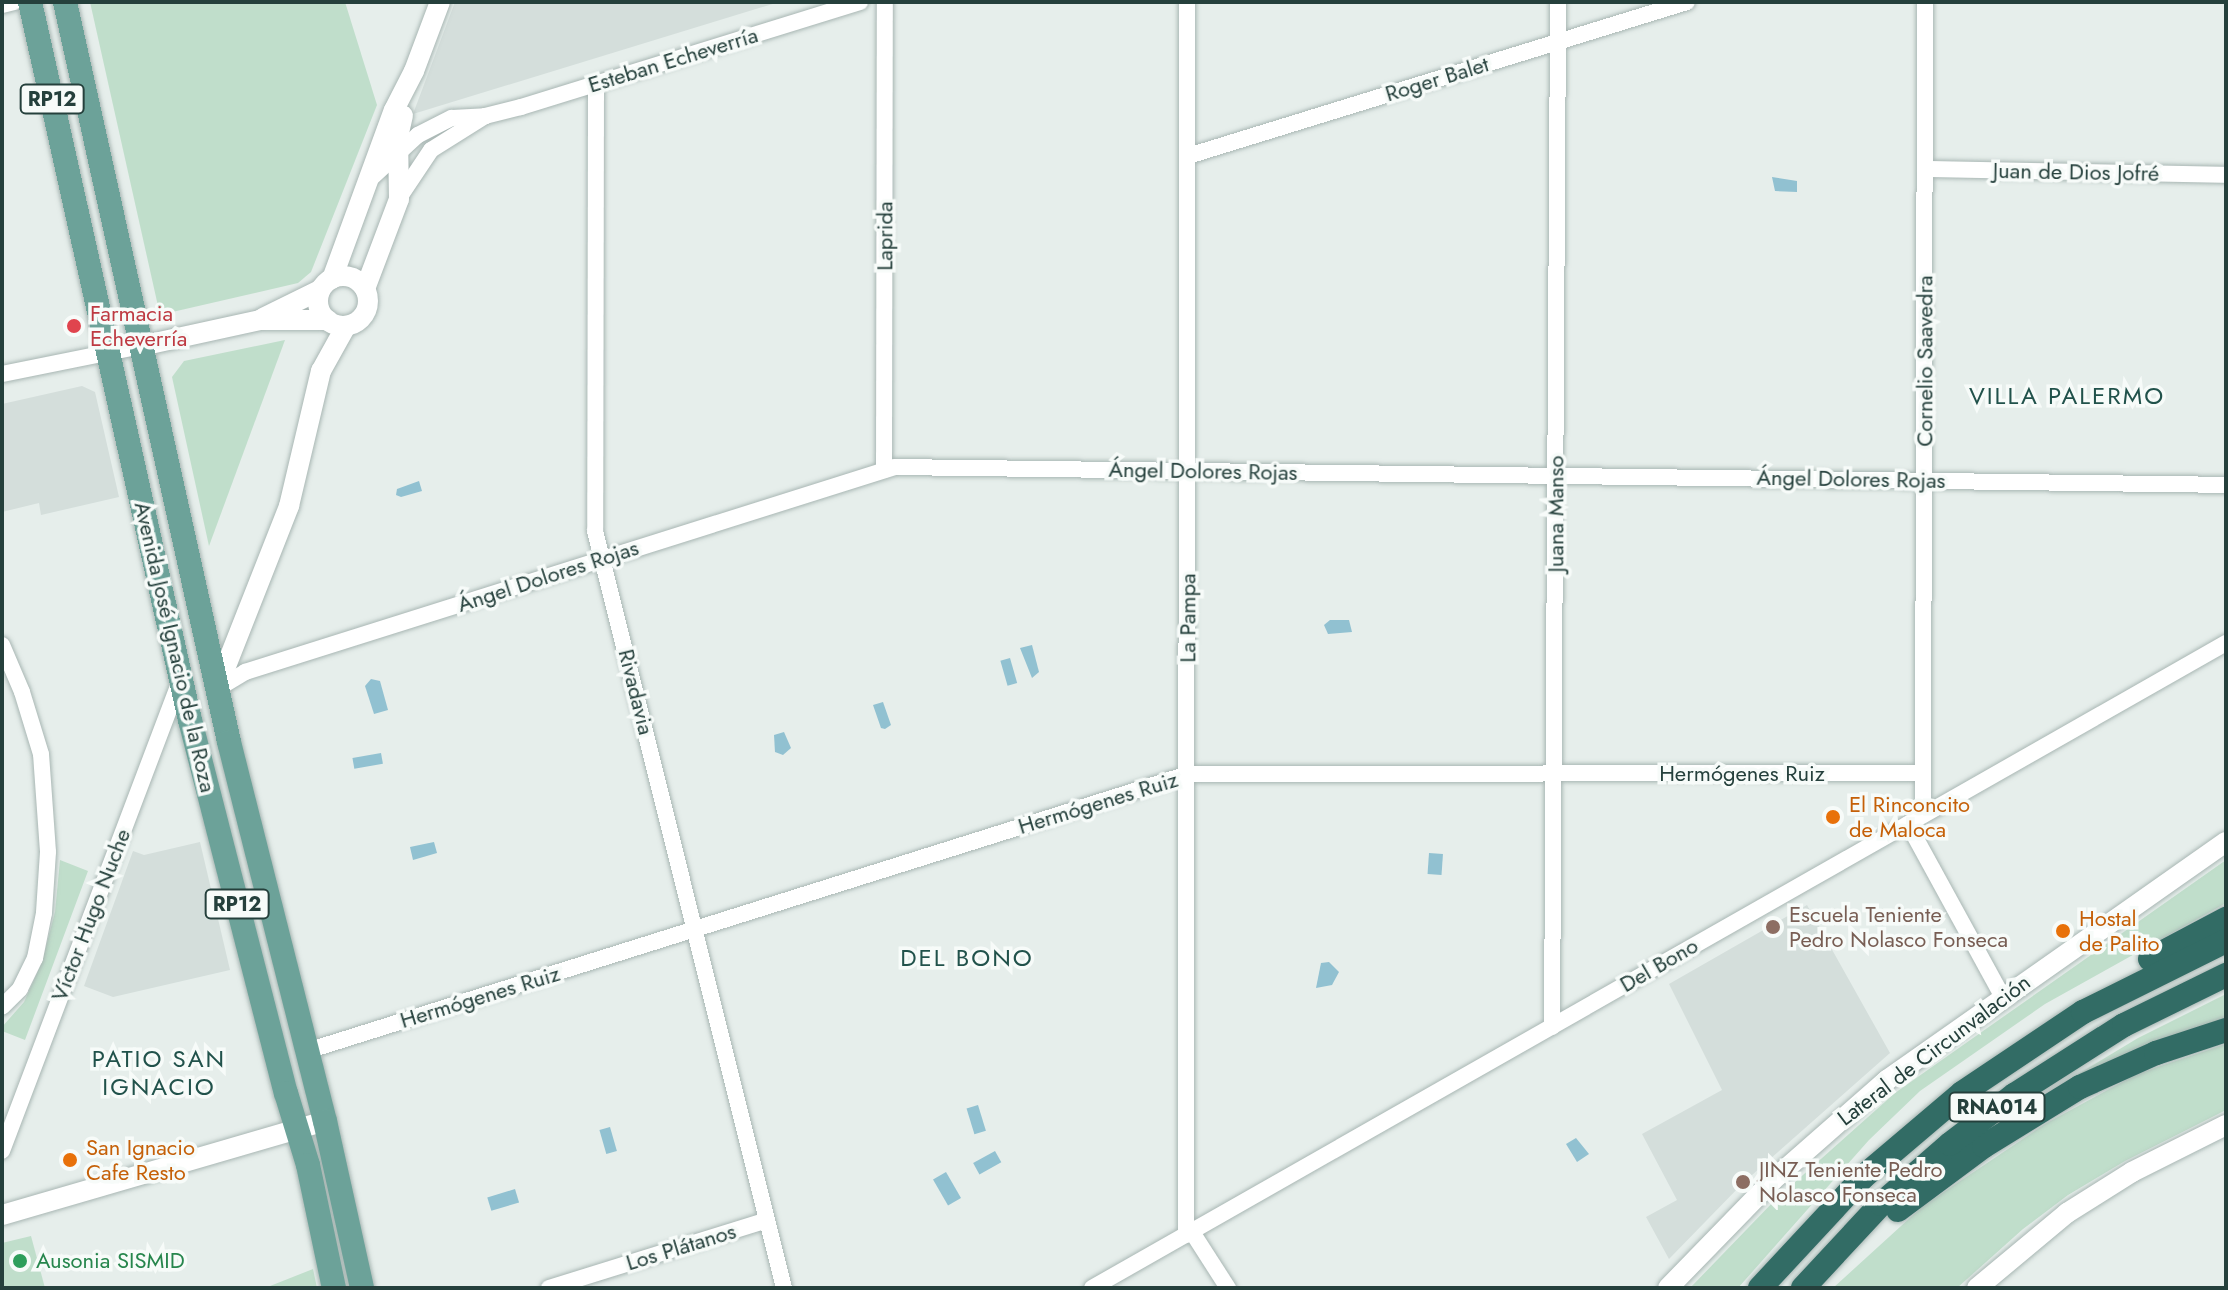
<!DOCTYPE html>
<html>
<head>
<meta charset="utf-8">
<style>
  body { margin:0 }
  #map { position:relative; width:2228px; height:1290px; overflow:hidden; background:#e6eeeb; font-family:Jost,sans-serif }
  div>[style] { position:absolute }
  .built>* { inset:0; background:#d4dedb }
  .green>* { inset:0; background:#c0decb }
  .water>* { inset:0; background:#91c1d1; transform-origin:0 0 }
  .roads { filter:drop-shadow(0 0 2px #a8b6b3) drop-shadow(0 0 2px #a8b6b3) }
  .minor>* { height:16px; margin:-8px; padding:0 8px; transform-origin:8px; border-radius:8px; background:#fff }
  .tertiary>* { height:20px; margin:-10px; padding:0 10px; transform-origin:10px; border-radius:10px; background:#fff }
  .tertiary>.ring { margin:-10px; padding:0; box-sizing:content-box; background:none; border:20px solid #fff; border-radius:50% }
  .primary>* { height:24px; margin:-12px; padding:0 12px; transform-origin:12px; border-radius:12px; background:#6ca299 }
  .motorway>* { height:24px; margin:-12px; padding:0 12px; transform-origin:12px; border-radius:12px; background:#326c65 }
  .dots>* { width:22px; height:22px; translate:-50% -50%; box-sizing:border-box; border:4px solid #f7fbf9; border-radius:50% }
  span { translate:-50% -50%; white-space:nowrap; text-align:center; line-height:1.15; -webkit-text-stroke:7px #f7fbf9; paint-order:stroke }
  .shield-label span { padding:2px 6px; background:#f7fbf9; border:2px solid; border-radius:6px; -webkit-text-stroke-width:0 }
  .shield-label { font-size:20px; color:#25403c; font-weight:700 }
  .street-label { font-size:22px; color:#25403c }
  .health-label { font-size:22px; color:#be3a42 }
  .left { translate:0 -50%; text-align:left }
  .food-label { font-size:22px; color:#c56008 }
  .education-label { font-size:22px; color:#785e54 }
  .leisure-label { font-size:22px; color:#27864d }
  .neighbourhood-label { font-size:24px; color:#21524b; letter-spacing:2px }
  .frame { position:absolute; inset:0; border:4px solid #25403c; pointer-events:none }
</style>
</head>
<body>
<div id="map">
  <div class="built">
    <div style="clip-path:polygon(455px 2px,779px 2px,413px 114px)"></div>
    <div style="clip-path:polygon(82px 386px,95px 392px,119px 497px,41px 515px,39px 503px,2px 512px,2px 404px)"></div>
    <div style="clip-path:polygon(200px 842px,230px 970px,113px 997px,84px 986px,133px 851px,144px 855px)"></div>
    <div style="clip-path:polygon(1807px 905px,1890px 1053px,1743px 1183px,1669px 1259px,1646px 1217px,1677px 1200px,1642px 1134px,1722px 1090px,1669px 984px)"></div>
  </div>
  <div class="green">
    <div style="clip-path:polygon(90px 2px,345px 2px,377px 105px,311px 272px,298px 283px,168px 313px,158px 306px)"></div>
    <div style="clip-path:polygon(285px 340px,209px 546px,172px 377px,184px 361px)"></div>
    <div style="clip-path:polygon(60px 860px,88px 871px,25px 1040px,2px 1031px,2px 1027px,24px 1002px,42px 962px,55px 912px)"></div>
    <div style="clip-path:polygon(2226px 860px,2226px 903px,2045px 1004px,1920px 1091px,1869px 1140px,1738px 1288px,1690px 1288px,1776px 1199px,1895px 1093px)"></div>
    <div style="clip-path:polygon(2226px 994px,2226px 1024px,2065px 1082px,2138px 1038px)"></div>
    <div style="clip-path:polygon(2226px 1044px,2226px 1110px,2125px 1161px,2068px 1195px,2023px 1229px,1957px 1288px,1833px 1288px,1923px 1206px,2045px 1124px,2137px 1074px)"></div>
    <div style="clip-path:polygon(31px 1236px,45px 1288px,2px 1288px,2px 1243px)"></div>
    <div style="clip-path:polygon(313px 1269px,317px 1288px,265px 1288px)"></div>
  </div>
  <div class="water">
    <div style="clip-path:polygon(1772px 177px,1797px 181px,1797px 192px,1775px 191px)"></div>
    <div style="clip-path:polygon(419px 481px,422px 491px,401px 497px,396px 495px,397px 489px)"></div>
    <div style="clip-path:polygon(1330px 620px,1349px 620px,1352px 632px,1328px 634px,1324px 625px)"></div>
    <div style="clip-path:polygon(1032px 645px,1039px 672px,1032px 678px,1020px 648px)"></div>
    <div style="left:1010px;top:658px;width:26px;height:10px;rotate:74deg"></div>
    <div style="clip-path:polygon(371px 679px,380px 681px,388px 710px,374px 714px,365px 686px)"></div>
    <div style="clip-path:polygon(883px 702px,891px 725px,885px 729px,881px 728px,873px 705px)"></div>
    <div style="clip-path:polygon(784px 732px,791px 748px,783px 755px,775px 752px,774px 735px)"></div>
    <div style="left:381px;top:753px;width:11px;height:29px;rotate:80deg"></div>
    <div style="clip-path:polygon(434px 842px,437px 853px,413px 860px,410px 847px)"></div>
    <div style="left:1429px;top:853px;width:14px;height:21px;rotate:4deg"></div>
    <div style="clip-path:polygon(1329px 962px,1339px 972px,1332px 985px,1316px 988px,1321px 963px)"></div>
    <div style="left:978px;top:1105px;width:27px;height:12px;rotate:73deg"></div>
    <div style="left:610px;top:1127px;width:25px;height:11px;rotate:74deg"></div>
    <div style="clip-path:polygon(1576px 1138px,1589px 1154px,1577px 1162px,1566px 1144px)"></div>
    <div style="left:995px;top:1151px;width:13px;height:25px;rotate:61deg"></div>
    <div style="left:946px;top:1172px;width:30px;height:15px;rotate:60deg"></div>
    <div style="left:515px;top:1189px;width:14px;height:29px;rotate:73deg"></div>
  </div>
  <div class="roads">
    <div class="minor">
      <div style="left:2px;top:5px;width:12px;rotate:-14deg"></div>
      <div style="left:596px;top:84px;width:447px;rotate:90.1deg"></div>
      <div style="left:595px;top:531px;width:780px;rotate:75.98deg"></div>
      <div style="left:1188px;top:156px;width:522px;rotate:-17.15deg"></div>
      <div style="left:1925px;top:169px;width:301px;rotate:1.1deg"></div>
      <div style="left:369px;top:180px;width:67px;rotate:-42.6deg"></div>
      <div style="left:418px;top:135px;width:38px;rotate:-27deg"></div>
      <div style="left:452px;top:118px;width:33px;rotate:-3deg"></div>
      <div style="left:485px;top:116px;width:37px;rotate:-14deg"></div>
      <div style="left:521px;top:107px;width:355px;rotate:-17.2deg"></div>
      <div style="left:399px;top:198px;width:58px;rotate:-56.3deg"></div>
      <div style="left:431px;top:150px;width:64px;rotate:-32.2deg"></div>
      <div style="left:2px;top:374px;width:142px;rotate:-11.4deg"></div>
      <div style="left:884px;top:470px;width:468px;rotate:-89.9deg"></div>
      <div style="left:2px;top:645px;width:51px;rotate:66.9deg"></div>
      <div style="left:22px;top:692px;width:65px;rotate:73deg"></div>
      <div style="left:41px;top:754px;width:98px;rotate:85.9deg"></div>
      <div style="left:48px;top:852px;width:61px;rotate:93.8deg"></div>
      <div style="left:44px;top:913px;width:46px;rotate:101.3deg"></div>
      <div style="left:35px;top:958px;width:34px;rotate:116deg"></div>
      <div style="left:20px;top:989px;width:25px;rotate:135deg"></div>
      <div style="left:217px;top:689px;width:33px;rotate:-31deg"></div>
      <div style="left:245px;top:672px;width:682px;rotate:-17.5deg"></div>
      <div style="left:895px;top:467px;width:1331px;rotate:0.77deg"></div>
      <div style="left:1923px;top:815px;width:813px;rotate:-89.86deg"></div>
      <div style="left:1908px;top:824px;width:196px;rotate:61.3deg"></div>
      <div style="left:1552px;top:1027px;width:1025px;rotate:-89.66deg"></div>
      <div style="left:307px;top:1051px;width:924px;rotate:-17.45deg"></div>
      <div style="left:1188px;top:774px;width:735px;rotate:-0.08deg"></div>
      <div style="left:2px;top:1151px;width:503px;rotate:-69.26deg"></div>
      <div style="left:1192px;top:1232px;width:67px;rotate:57.3deg"></div>
      <div style="left:1186px;top:1235px;width:1233px;rotate:-89.95deg"></div>
      <div style="left:549px;top:1288px;width:228px;rotate:-17.3deg"></div>
      <div style="left:1092px;top:1288px;width:1305px;rotate:-29.63deg"></div>
    </div>
    <div class="tertiary">
      <div class="ring" style="left:318px;top:276px;width:30px;height:30px"></div>
      <div style="left:332px;top:279px;width:180px;rotate:-69.9deg"></div>
      <div style="left:394px;top:110px;width:44px;rotate:-62.9deg"></div>
      <div style="left:414px;top:71px;width:74px;rotate:-69.4deg"></div>
      <div style="left:365px;top:289px;width:96px;rotate:-69.3deg"></div>
      <div style="left:399px;top:199px;width:62px;rotate:-90.9deg"></div>
      <div style="left:398px;top:137px;width:22px;rotate:-77deg"></div>
      <div style="left:263px;top:318px;width:64px;rotate:-26.2deg"></div>
      <div style="left:141px;top:346px;width:122px;rotate:-12.3deg"></div>
      <div style="left:260px;top:320px;width:68px"></div>
      <div style="left:217px;top:689px;width:197px;rotate:-68.5deg"></div>
      <div style="left:289px;top:506px;width:139px;rotate:-76.7deg"></div>
      <div style="left:321px;top:371px;width:51px;rotate:-60.9deg"></div>
      <div style="left:2px;top:1215px;width:336px;rotate:-16.2deg"></div>
      <div style="left:1668px;top:1288px;width:151px;rotate:-45.8deg"></div>
      <div style="left:1773px;top:1180px;width:152px;rotate:-41.3deg"></div>
      <div style="left:1887px;top:1080px;width:414px;rotate:-35.1deg"></div>
      <div style="left:1977px;top:1288px;width:117px;rotate:-39.8deg"></div>
      <div style="left:2067px;top:1213px;width:77px;rotate:-32.2deg"></div>
      <div style="left:2132px;top:1172px;width:105px;rotate:-26.6deg"></div>
    </div>
    <div class="primary">
      <div style="left:30px;top:2px;width:736px;rotate:77.44deg"></div>
      <div style="left:190px;top:720px;width:385px;rotate:75.6deg"></div>
      <div style="left:286px;top:1093px;width:75px;rotate:73deg"></div>
      <div style="left:308px;top:1165px;width:126px;rotate:78.1deg"></div>
      <div style="left:65px;top:2px;width:758px;rotate:77.5deg"></div>
      <div style="left:229px;top:742px;width:391px;rotate:75.8deg"></div>
      <div style="left:325px;top:1121px;width:171px;rotate:77.5deg"></div>
    </div>
    <div class="motorway">
      <div style="left:2150px;top:959px;width:86px;rotate:-27.8deg"></div>
      <div style="left:1898px;top:1210px;width:107px;rotate:-36.7deg"></div>
      <div style="left:1984px;top:1146px;width:113px;rotate:-31.6deg"></div>
      <div style="left:2080px;top:1087px;width:83px;rotate:-24.1deg"></div>
      <div style="left:2156px;top:1053px;width:74px;rotate:-18.2deg"></div>
      <div style="left:1760px;top:1288px;width:151px;rotate:-47.1deg"></div>
      <div style="left:1863px;top:1177px;width:130px;rotate:-40.3deg"></div>
      <div style="left:1962px;top:1093px;width:146px;rotate:-33.8deg"></div>
      <div style="left:2083px;top:1012px;width:160px;rotate:-26.4deg"></div>
      <div style="left:1803px;top:1288px;width:115px;rotate:-47.1deg"></div>
      <div style="left:1881px;top:1204px;width:91px;rotate:-41deg"></div>
      <div style="left:1950px;top:1144px;width:81px;rotate:-37.4deg"></div>
      <div style="left:2014px;top:1095px;width:130px;rotate:-32.5deg"></div>
      <div style="left:2124px;top:1025px;width:114px;rotate:-26.1deg"></div>
    </div>
  </div>
  <div class="dots">
    <div style="left:74px;top:326px;background:#e0444e"></div>
    <div style="left:1833px;top:817px;background:#e8710a"></div>
    <div style="left:1773px;top:927px;background:#8d6e63"></div>
    <div style="left:2063px;top:931px;background:#e8710a"></div>
    <div style="left:70px;top:1160px;background:#e8710a"></div>
    <div style="left:1743px;top:1182px;background:#8d6e63"></div>
    <div style="left:20px;top:1261px;background:#2e9e5b"></div>
  </div>
  <div class="shield-label">
    <span style="left:52px;top:99px">RP12</span>
    <span style="left:237px;top:904px">RP12</span>
    <span style="left:1997px;top:1107px">RNA014</span>
  </div>
  <div class="street-label">
    <span style="left:673px;top:60px;rotate:-17deg">Esteban Echeverría</span>
    <span style="left:1437px;top:79px;rotate:-17deg">Roger Balet</span>
    <span style="left:2076px;top:172px;rotate:1deg">Juan de Dios Jofré</span>
    <span style="left:885px;top:236px;rotate:-90deg">Laprida</span>
    <span style="left:1925px;top:361px;rotate:-90deg">Cornelio Saavedra</span>
    <span style="left:1203px;top:471px;rotate:1deg">Ángel Dolores Rojas</span>
    <span style="left:1851px;top:479px;rotate:1deg">Ángel Dolores Rojas</span>
    <span style="left:1556px;top:514px;rotate:-90deg">Juana Manso</span>
    <span style="left:548px;top:576px;rotate:-18deg">Ángel Dolores Rojas</span>
    <span style="left:1188px;top:618px;rotate:-90deg">La Pampa</span>
    <span style="left:175px;top:647px;rotate:77deg">Avenida José Ignacio de la Roza</span>
    <span style="left:636px;top:692px;rotate:76deg">Rivadavia</span>
    <span style="left:1742px;top:774px">Hermógenes Ruiz</span>
    <span style="left:1098px;top:803px;rotate:-17deg">Hermógenes Ruiz</span>
    <span style="left:91px;top:915px;rotate:-69deg">Víctor Hugo Nuche</span>
    <span style="left:1659px;top:965px;rotate:-30deg">Del Bono</span>
    <span style="left:480px;top:997px;rotate:-17deg">Hermógenes Ruiz</span>
    <span style="left:1934px;top:1050px;rotate:-37deg">Lateral de Circunvalación</span>
    <span style="left:681px;top:1247px;rotate:-17deg">Los Plátanos</span>
  </div>
  <div class="health-label">
    <span class="left" style="left:90px;top:326px">Farmacia<br>Echeverría</span>
  </div>
  <div class="food-label">
    <span class="left" style="left:1849px;top:817px">El Rinconcito<br>de Maloca</span>
    <span class="left" style="left:2079px;top:931px">Hostal<br>de Palito</span>
    <span class="left" style="left:86px;top:1160px">San Ignacio<br>Cafe Resto</span>
  </div>
  <div class="education-label">
    <span class="left" style="left:1789px;top:927px">Escuela Teniente<br>Pedro Nolasco Fonseca</span>
    <span class="left" style="left:1759px;top:1182px">JINZ Teniente Pedro<br>Nolasco Fonseca</span>
  </div>
  <div class="leisure-label">
    <span class="left" style="left:36px;top:1261px">Ausonia SISMID</span>
  </div>
  <div class="neighbourhood-label">
    <span style="left:2067px;top:396px">VILLA PALERMO</span>
    <span style="left:967px;top:958px">DEL BONO</span>
    <span style="left:159px;top:1073px">PATIO SAN<br>IGNACIO</span>
  </div>
  <div class="frame"></div>
</div>
</body>
</html>
